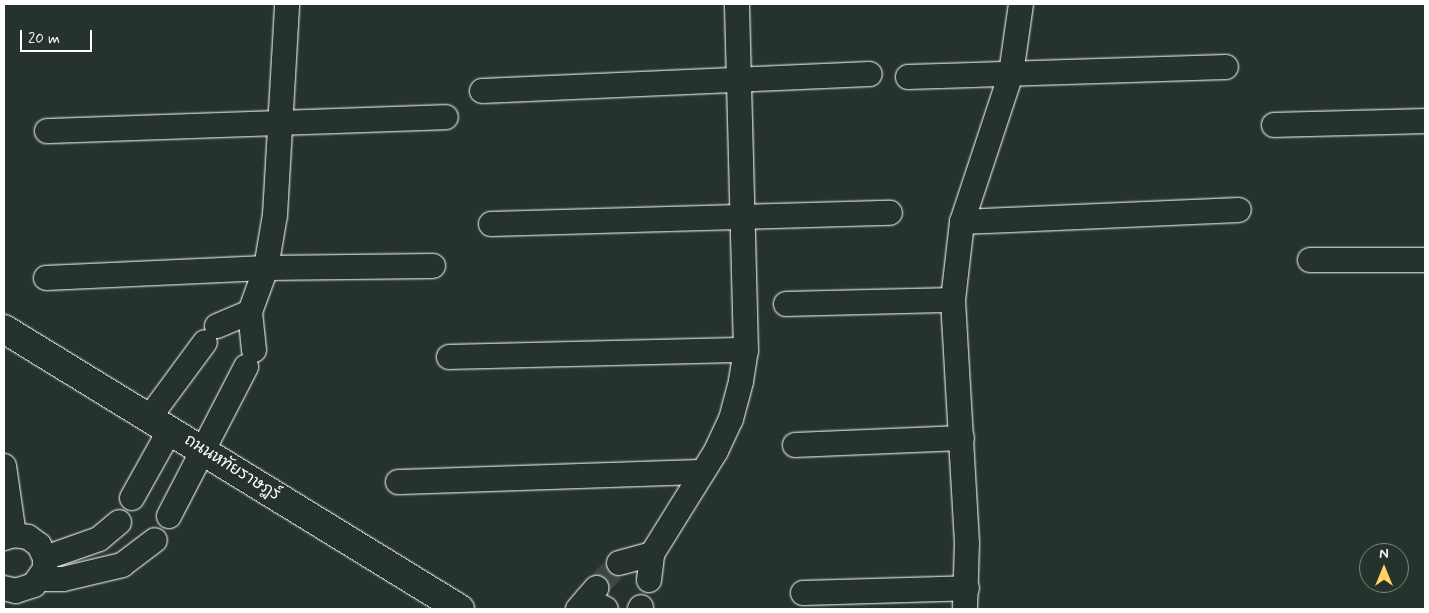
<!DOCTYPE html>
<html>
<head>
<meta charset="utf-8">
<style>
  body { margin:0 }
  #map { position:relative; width:1429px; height:613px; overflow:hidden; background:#26332d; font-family:Mynerve,"Playpen Sans Thai",sans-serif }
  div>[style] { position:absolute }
  .street-tunnel>* { height:24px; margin-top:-12px; transform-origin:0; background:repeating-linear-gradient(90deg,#3c4742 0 24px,transparent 0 36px) }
  .roads { filter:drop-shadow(0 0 1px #fff) drop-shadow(0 0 1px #fff) }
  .street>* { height:24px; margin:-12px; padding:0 12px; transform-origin:12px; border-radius:12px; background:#26332d }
  .secondary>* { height:28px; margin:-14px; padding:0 14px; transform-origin:14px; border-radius:14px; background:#26332d }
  span { translate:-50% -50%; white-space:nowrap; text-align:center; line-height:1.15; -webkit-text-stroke:4px #26332d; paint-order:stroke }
  .street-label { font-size:16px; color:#fff }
  .frame { position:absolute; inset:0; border:5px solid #fff; pointer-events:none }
  .north { position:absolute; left:1359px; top:543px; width:50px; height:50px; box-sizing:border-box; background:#26332d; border:1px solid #7d8581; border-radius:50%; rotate:0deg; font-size:14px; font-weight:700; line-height:20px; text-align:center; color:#fff }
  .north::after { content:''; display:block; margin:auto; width:18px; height:22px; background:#ffd166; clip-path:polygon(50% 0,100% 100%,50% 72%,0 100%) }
  .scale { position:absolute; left:20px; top:30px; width:72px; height:22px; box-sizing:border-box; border:2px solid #fff; border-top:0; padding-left:6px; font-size:15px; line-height:18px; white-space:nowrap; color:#fff; -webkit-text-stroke:4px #26332d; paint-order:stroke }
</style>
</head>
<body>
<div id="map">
  <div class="street-tunnel">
    <div style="left:596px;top:588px;width:34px;rotate:-47deg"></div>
  </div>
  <div class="roads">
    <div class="street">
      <div style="left:908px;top:77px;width:318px;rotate:-1.8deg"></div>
      <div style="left:482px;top:91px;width:388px;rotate:-2.5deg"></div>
      <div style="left:1274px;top:125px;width:151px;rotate:-1.5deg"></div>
      <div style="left:47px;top:131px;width:399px;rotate:-2deg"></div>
      <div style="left:962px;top:222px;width:277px;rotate:-2.5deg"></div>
      <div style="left:491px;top:224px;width:399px;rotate:-1.6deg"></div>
      <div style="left:1310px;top:260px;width:115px"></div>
      <div style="left:46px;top:278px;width:220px;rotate:-2.6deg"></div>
      <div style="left:266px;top:268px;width:167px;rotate:-0.7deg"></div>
      <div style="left:786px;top:304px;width:167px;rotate:-1.4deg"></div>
      <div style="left:217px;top:326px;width:36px;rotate:-23deg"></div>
      <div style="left:254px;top:350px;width:38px;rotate:-96deg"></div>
      <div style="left:250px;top:312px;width:47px;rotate:-70deg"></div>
      <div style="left:266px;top:268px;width:54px;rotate:-80.4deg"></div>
      <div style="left:275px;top:215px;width:211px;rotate:-86.7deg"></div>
      <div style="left:449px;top:357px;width:297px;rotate:-1.4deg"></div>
      <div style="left:149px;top:418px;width:94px;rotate:-53.6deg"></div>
      <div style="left:795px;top:445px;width:167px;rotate:-2.4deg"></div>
      <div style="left:4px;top:466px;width:70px;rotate:81.8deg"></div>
      <div style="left:398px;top:482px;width:304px;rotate:-1.9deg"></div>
      <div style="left:132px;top:498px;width:78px;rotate:-60.8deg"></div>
      <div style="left:169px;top:516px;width:168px;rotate:-62.7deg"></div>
      <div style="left:4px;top:538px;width:10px;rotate:-17deg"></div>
      <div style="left:14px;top:535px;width:14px;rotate:8deg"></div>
      <div style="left:28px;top:537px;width:14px;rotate:36deg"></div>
      <div style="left:39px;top:545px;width:14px;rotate:65deg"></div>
      <div style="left:45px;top:558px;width:11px;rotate:90deg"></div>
      <div style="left:45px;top:569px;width:19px;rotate:125deg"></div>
      <div style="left:34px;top:585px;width:19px;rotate:162deg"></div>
      <div style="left:16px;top:591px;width:12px;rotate:-166deg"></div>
      <div style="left:45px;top:558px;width:57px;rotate:-19.4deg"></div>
      <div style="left:99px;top:539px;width:26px;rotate:-40deg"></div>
      <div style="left:619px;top:563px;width:34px;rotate:-15deg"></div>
      <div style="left:41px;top:579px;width:22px"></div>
      <div style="left:63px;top:579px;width:61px;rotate:-13.3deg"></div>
      <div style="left:122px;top:565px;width:41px;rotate:-37.1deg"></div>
      <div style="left:649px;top:580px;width:26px;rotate:-83deg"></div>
      <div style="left:652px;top:554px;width:121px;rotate:-58.1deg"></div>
      <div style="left:716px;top:451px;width:35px;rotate:-65deg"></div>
      <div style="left:731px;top:419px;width:39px;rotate:-75deg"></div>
      <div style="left:741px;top:381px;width:31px;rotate:-81deg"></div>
      <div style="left:746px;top:350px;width:346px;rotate:-91.5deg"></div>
      <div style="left:803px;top:593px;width:164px;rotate:-1.7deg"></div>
      <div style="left:587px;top:599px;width:21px;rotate:28deg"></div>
      <div style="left:578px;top:609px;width:28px;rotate:-49deg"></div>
      <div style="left:640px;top:609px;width:2px;rotate:-63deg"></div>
      <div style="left:965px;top:609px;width:66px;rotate:-88.3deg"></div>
      <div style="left:967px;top:543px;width:243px;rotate:-93.3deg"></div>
      <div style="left:953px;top:300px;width:79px;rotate:-83.4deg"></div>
      <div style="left:962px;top:222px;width:156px;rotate:-71.7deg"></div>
      <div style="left:1011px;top:74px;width:71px;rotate:-81.9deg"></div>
    </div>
    <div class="secondary">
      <div style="left:4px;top:329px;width:535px;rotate:31.55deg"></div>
    </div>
  </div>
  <div class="street-label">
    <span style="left:232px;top:468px;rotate:32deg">ถนนหทัยราษฎร์</span>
  </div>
  <div class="frame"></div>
  <div class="north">N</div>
  <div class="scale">20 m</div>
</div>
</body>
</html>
